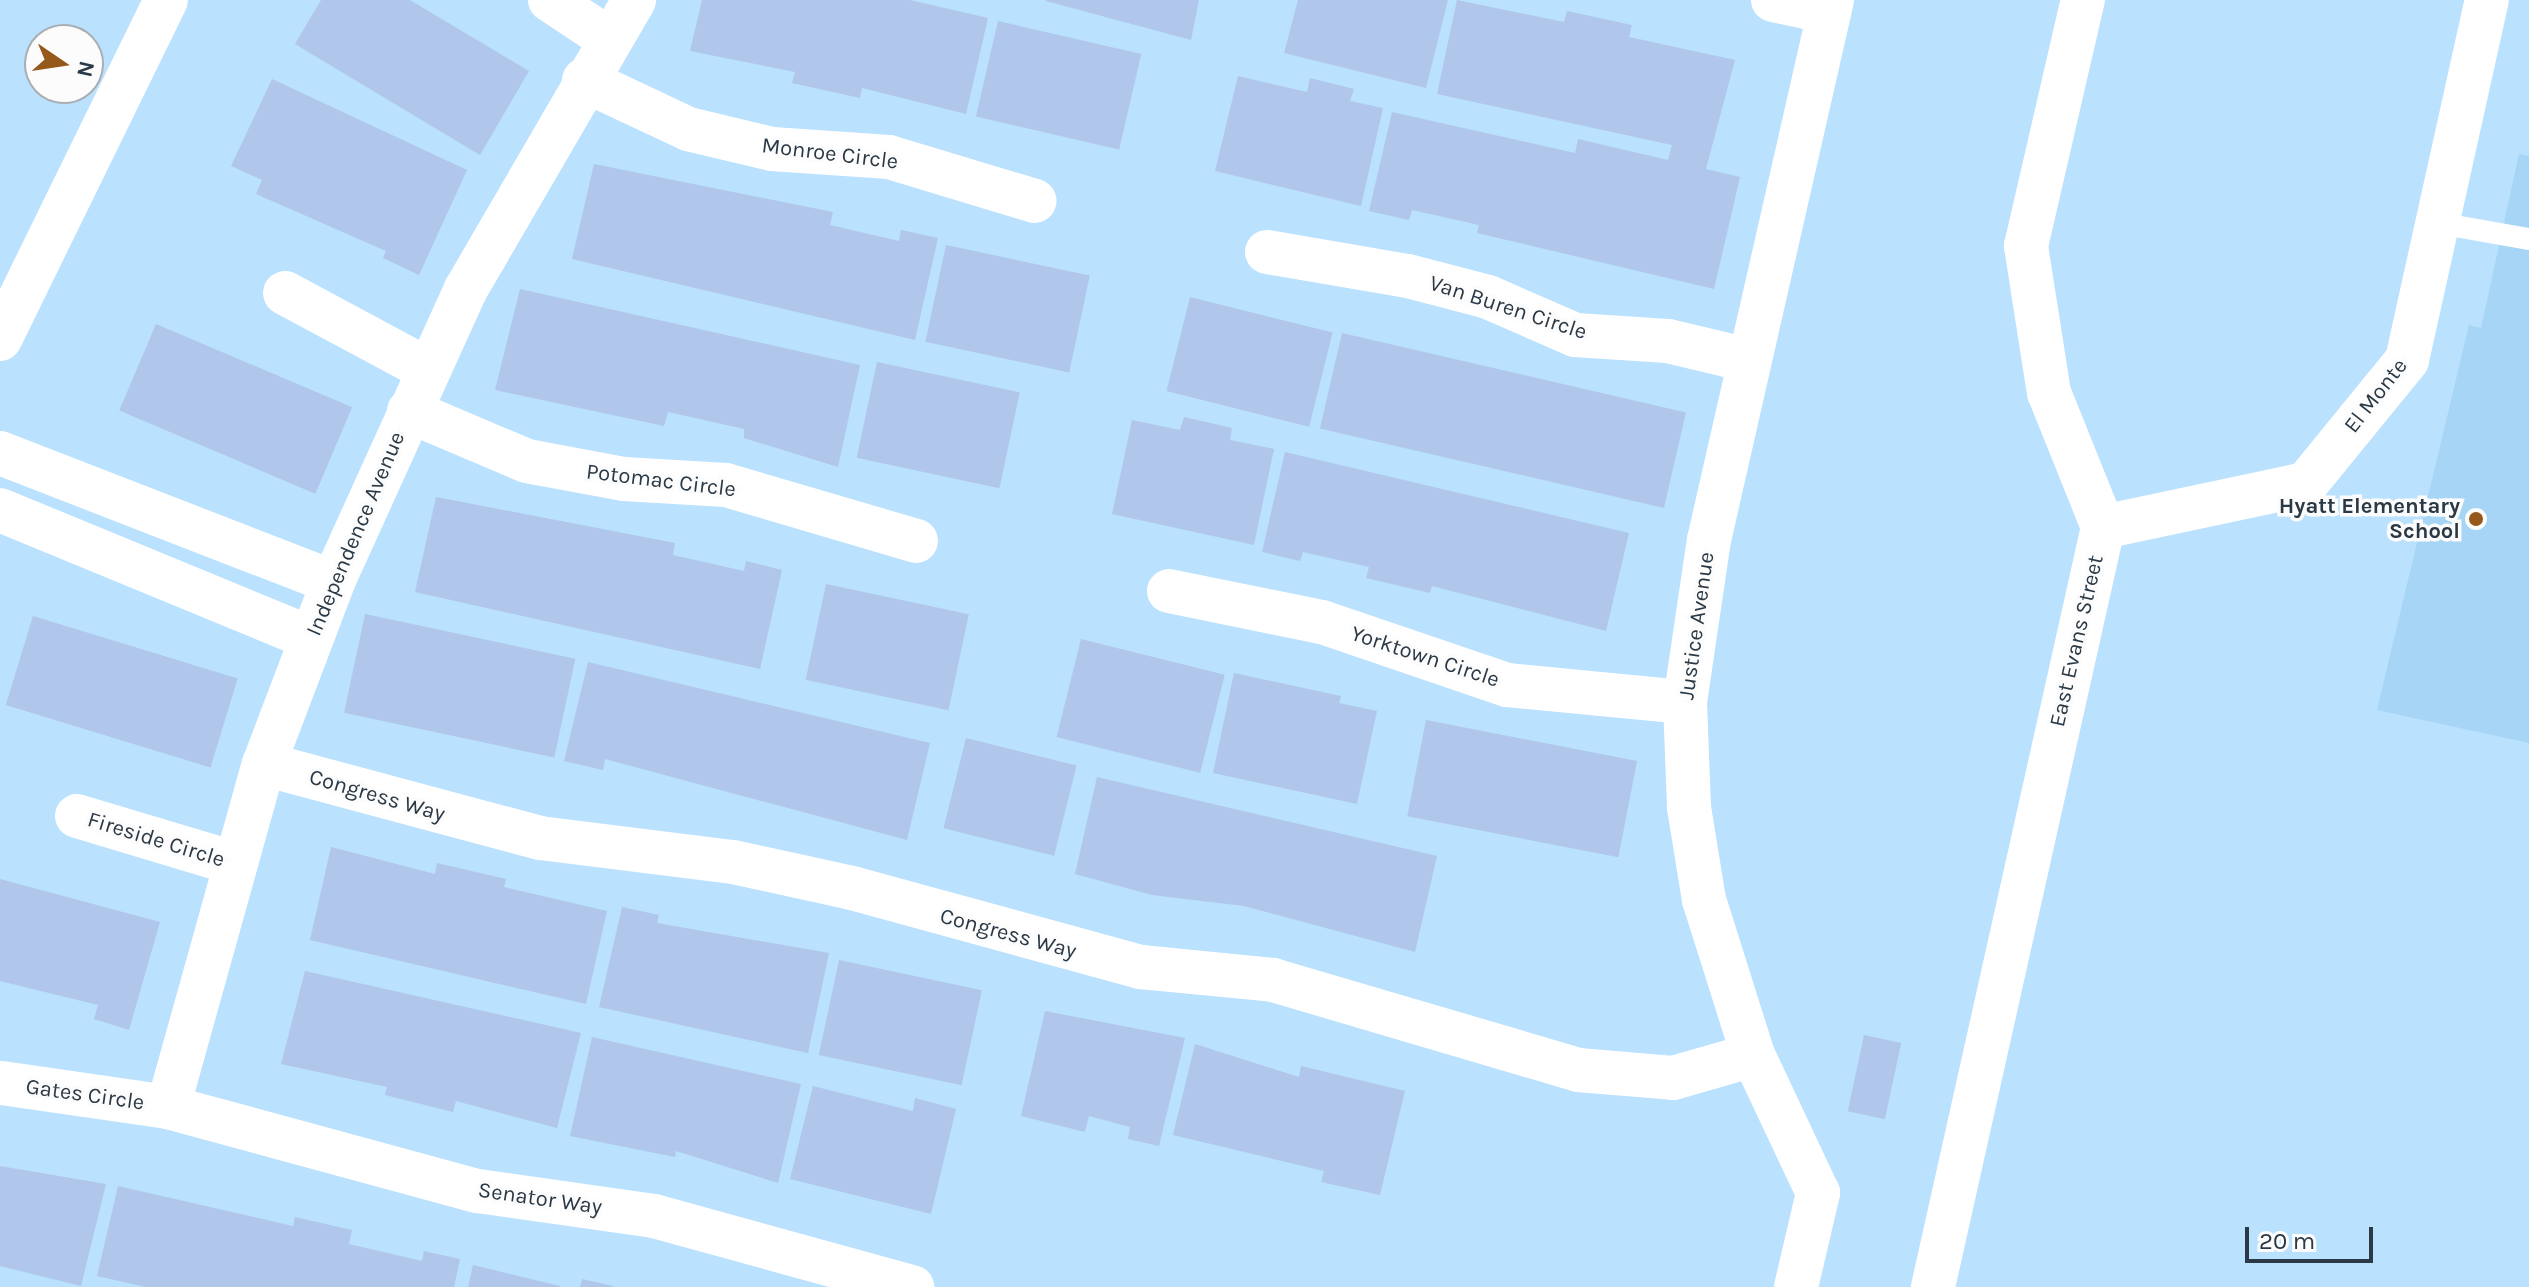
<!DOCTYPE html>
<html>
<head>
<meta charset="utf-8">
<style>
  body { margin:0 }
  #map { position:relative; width:2529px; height:1287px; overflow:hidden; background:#bae1fe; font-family:Karla,sans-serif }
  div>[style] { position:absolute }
  .built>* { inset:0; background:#a7d5f5 }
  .building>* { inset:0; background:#b0c6ea; transform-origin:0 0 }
  .lane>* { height:22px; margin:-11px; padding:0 11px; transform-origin:11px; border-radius:11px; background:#fff }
  .street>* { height:44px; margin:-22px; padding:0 22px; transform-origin:22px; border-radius:22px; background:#fff }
  .secondary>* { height:44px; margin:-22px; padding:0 22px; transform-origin:22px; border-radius:22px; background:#fff }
  .dots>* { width:22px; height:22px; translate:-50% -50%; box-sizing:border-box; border:4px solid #fcfcfc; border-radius:50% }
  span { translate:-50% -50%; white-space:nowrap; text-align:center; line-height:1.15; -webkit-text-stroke:7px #fcfcfc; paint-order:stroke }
  .street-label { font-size:22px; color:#2a3945 }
  .poi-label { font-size:22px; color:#2a3945; font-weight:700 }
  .right { translate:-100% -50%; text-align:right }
  .north { position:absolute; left:24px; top:24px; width:80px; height:80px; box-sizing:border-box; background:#fcfcfc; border:2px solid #a8aeb3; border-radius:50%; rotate:103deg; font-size:22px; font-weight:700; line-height:32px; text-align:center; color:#2a3945 }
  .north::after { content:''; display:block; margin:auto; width:28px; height:36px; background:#96591c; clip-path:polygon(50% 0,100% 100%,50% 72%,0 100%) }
  .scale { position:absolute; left:2245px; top:1227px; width:128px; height:36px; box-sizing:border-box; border:4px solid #2a3945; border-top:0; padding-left:10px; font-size:24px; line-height:28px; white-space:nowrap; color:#2a3945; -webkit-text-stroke:6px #fcfcfc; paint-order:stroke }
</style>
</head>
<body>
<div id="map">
  <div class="built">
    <div style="clip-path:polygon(2519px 154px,2529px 156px,2529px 743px,2377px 710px,2469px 325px,2481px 328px)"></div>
  </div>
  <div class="building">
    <div style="clip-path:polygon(321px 0,410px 0,529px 71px,480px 155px,295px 44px)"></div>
    <div style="clip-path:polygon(702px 0,910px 0,988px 18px,966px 114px,862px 88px,860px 98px,792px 83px,795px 72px,690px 51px)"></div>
    <div style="clip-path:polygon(1199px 0,1191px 40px,1046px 1px,1046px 0)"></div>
    <div style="clip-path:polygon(1298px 0,1448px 0,1426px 88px,1284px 53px)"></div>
    <div style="clip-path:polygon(1457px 0,1564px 22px,1567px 11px,1632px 25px,1629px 37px,1735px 60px,1706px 169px,1740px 177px,1714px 289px,1477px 233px,1479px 225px,1412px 210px,1409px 220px,1369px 211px,1392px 112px,1575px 153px,1578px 139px,1668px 160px,1672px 145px,1437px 94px)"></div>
    <div style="left:998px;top:21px;width:147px;height:98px;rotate:13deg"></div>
    <div style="clip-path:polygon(1238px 76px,1307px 92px,1310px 78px,1354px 89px,1350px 101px,1383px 108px,1361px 206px,1215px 171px)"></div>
    <div style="clip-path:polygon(272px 79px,467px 170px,419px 275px,383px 258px,386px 251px,256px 194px,262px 180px,231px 166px)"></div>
    <div style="clip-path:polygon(594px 164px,833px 212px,830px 225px,899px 241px,901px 230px,938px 238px,915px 340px,572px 259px)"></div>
    <div style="left:946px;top:245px;width:147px;height:99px;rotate:12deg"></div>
    <div style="clip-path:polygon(520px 289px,860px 365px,838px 467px,744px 438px,744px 429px,668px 412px,664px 426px,495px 390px)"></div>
    <div style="left:1190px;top:297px;width:147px;height:97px;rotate:14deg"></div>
    <div style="left:156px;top:324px;width:213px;height:94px;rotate:23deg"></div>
    <div style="left:1342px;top:333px;width:353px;height:98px;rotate:13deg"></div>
    <div style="left:877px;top:362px;width:146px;height:98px;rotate:12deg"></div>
    <div style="clip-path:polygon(1184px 417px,1232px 428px,1230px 440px,1274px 449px,1254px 545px,1112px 514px,1132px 420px,1180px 430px)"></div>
    <div style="clip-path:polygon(1285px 452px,1629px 533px,1606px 631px,1432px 586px,1430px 593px,1366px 578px,1369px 567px,1303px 552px,1300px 561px,1262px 552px)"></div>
    <div style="clip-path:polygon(436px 497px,675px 543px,673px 555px,744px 571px,746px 561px,782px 570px,760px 669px,415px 592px)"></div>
    <div style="left:826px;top:584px;width:146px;height:98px;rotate:12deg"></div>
    <div style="left:365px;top:614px;width:215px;height:101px;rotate:12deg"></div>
    <div style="left:33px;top:616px;width:214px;height:93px;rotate:17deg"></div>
    <div style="left:1081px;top:639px;width:148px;height:101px;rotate:14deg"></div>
    <div style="clip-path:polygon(588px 662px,930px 743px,907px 840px,605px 759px,603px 770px,564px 761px)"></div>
    <div style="clip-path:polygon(1234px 673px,1341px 696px,1339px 703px,1377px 711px,1357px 804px,1213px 773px)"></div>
    <div style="left:1426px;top:720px;width:215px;height:98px;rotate:11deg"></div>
    <div style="left:966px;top:738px;width:114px;height:93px;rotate:14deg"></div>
    <div style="clip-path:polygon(1097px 777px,1437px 856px,1415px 952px,1244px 906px,1152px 895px,1075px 874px)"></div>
    <div style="clip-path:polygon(331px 847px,435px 874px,437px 863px,506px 879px,504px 887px,607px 911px,586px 1004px,310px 940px)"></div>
    <div style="clip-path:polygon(0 879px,160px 922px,129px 1030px,94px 1019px,98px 1005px,0 981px)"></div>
    <div style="clip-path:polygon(622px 907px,659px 915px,657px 923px,829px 953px,808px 1053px,599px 1007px)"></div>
    <div style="left:839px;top:960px;width:146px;height:97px;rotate:12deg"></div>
    <div style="clip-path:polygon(305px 971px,581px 1033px,557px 1128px,456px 1101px,453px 1112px,385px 1095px,387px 1087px,281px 1064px)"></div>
    <div style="clip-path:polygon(1045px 1011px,1185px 1038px,1159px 1146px,1128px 1139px,1130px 1127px,1089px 1116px,1085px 1132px,1021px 1116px)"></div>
    <div style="left:1864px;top:1035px;width:38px;height:78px;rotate:12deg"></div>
    <div style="clip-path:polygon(592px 1037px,801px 1084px,778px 1183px,676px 1151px,675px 1157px,570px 1136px)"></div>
    <div style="clip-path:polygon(1195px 1044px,1299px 1077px,1301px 1066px,1405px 1091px,1380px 1195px,1321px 1182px,1324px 1171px,1173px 1135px)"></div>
    <div style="clip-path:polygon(813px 1086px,913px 1111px,915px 1098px,956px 1109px,931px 1214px,790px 1179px)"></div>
    <div style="clip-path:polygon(0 1166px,106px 1184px,81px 1286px,0 1266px)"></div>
    <div style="clip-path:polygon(118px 1186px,293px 1226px,295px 1217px,352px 1230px,349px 1244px,422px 1261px,424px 1251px,460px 1259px,454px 1287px,146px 1287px,97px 1276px)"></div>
    <div style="clip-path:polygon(473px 1265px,560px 1286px,560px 1287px,468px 1287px)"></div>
    <div style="clip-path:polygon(582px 1279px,613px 1286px,613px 1287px,580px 1287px)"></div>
  </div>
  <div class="lane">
    <div style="left:2438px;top:223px;width:92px;rotate:10deg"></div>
  </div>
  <div class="street">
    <div style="left:550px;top:0;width:71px;rotate:33.5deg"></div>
    <div style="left:1773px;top:0;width:57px;rotate:12.1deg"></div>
    <div style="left:584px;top:80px;width:115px;rotate:25.2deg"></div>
    <div style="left:688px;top:129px;width:86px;rotate:13.4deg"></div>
    <div style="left:772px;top:149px;width:117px;rotate:3.9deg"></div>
    <div style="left:889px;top:157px;width:152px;rotate:16.8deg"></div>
    <div style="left:1267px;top:252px;width:143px;rotate:9.7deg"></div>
    <div style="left:1408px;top:276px;width:83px;rotate:14.7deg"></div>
    <div style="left:1488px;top:297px;width:95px;rotate:23.6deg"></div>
    <div style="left:1575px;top:335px;width:93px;rotate:3.7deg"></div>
    <div style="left:1668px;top:341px;width:82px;rotate:13.4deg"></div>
    <div style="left:285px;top:293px;width:161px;rotate:28.2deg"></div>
    <div style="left:409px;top:411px;width:128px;rotate:23deg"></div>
    <div style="left:527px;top:461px;width:99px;rotate:10.5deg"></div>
    <div style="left:624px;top:479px;width:102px;rotate:3.4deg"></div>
    <div style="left:726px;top:485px;width:198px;rotate:16.4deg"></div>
    <div style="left:0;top:453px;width:357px;rotate:21.2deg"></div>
    <div style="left:0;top:510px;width:335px;rotate:22.4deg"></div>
    <div style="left:2103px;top:527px;width:208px;rotate:-12deg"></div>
    <div style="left:2306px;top:484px;width:160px;rotate:-50.8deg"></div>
    <div style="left:2407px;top:360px;width:369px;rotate:-77.5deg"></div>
    <div style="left:1169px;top:591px;width:156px;rotate:11.5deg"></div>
    <div style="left:1322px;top:622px;width:195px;rotate:18.8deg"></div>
    <div style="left:1507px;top:685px;width:179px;rotate:5.5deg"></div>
    <div style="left:264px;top:764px;width:286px;rotate:15deg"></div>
    <div style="left:540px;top:838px;width:194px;rotate:7.1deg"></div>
    <div style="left:733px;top:862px;width:122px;rotate:12.3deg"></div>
    <div style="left:852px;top:888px;width:300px;rotate:15.3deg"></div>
    <div style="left:1141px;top:967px;width:133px;rotate:5.6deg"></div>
    <div style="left:1273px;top:980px;width:318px;rotate:16.4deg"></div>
    <div style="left:1578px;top:1070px;width:95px;rotate:4.8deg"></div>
    <div style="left:1673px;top:1078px;width:83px;rotate:-16deg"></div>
    <div style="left:77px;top:816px;width:164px;rotate:16.7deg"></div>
    <div style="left:2px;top:1083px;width:168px;rotate:8.2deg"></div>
    <div style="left:168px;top:1107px;width:321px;rotate:15.2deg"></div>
    <div style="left:478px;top:1191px;width:178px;rotate:8.1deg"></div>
    <div style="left:654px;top:1216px;width:268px;rotate:15.4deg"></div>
    <div style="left:168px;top:1107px;width:356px;rotate:-74.4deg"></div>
    <div style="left:264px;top:764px;width:195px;rotate:-69.2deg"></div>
    <div style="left:333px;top:582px;width:322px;rotate:-65.6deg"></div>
    <div style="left:466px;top:289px;width:334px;rotate:-59.8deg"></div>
    <div style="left:1796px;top:1287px;width:97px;rotate:-76.8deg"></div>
    <div style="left:1818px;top:1193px;width:153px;rotate:-115.2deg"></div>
    <div style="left:1753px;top:1055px;width:163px;rotate:-107.5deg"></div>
    <div style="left:1704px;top:900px;width:94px;rotate:-99.2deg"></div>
    <div style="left:1689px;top:807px;width:105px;rotate:-92.2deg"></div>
    <div style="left:1685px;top:702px;width:164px;rotate:-81.6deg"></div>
    <div style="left:1709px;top:540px;width:554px;rotate:-77.17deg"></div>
    <div style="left:1933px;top:1287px;width:779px;rotate:-77.39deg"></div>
    <div style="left:2103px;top:527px;width:144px;rotate:-111.9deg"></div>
    <div style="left:2049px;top:393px;width:149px;rotate:-98.9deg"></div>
    <div style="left:2026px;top:246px;width:253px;rotate:-77deg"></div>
  </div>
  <div class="secondary">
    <div style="left:0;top:339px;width:377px;rotate:-63.9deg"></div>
  </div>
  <div class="dots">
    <div style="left:2476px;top:519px;background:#96591c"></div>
  </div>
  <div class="street-label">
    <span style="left:830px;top:154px;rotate:7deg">Monroe Circle</span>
    <span style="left:1508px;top:308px;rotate:18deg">Van Buren Circle</span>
    <span style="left:2376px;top:396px;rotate:-52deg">El Monte</span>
    <span style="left:661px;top:481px;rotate:7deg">Potomac Circle</span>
    <span style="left:356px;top:534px;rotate:-67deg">Independence Avenue</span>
    <span style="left:1697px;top:626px;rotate:-82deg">Justice Avenue</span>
    <span style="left:2077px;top:641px;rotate:-77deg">East Evans Street</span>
    <span style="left:1425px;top:657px;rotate:18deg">Yorktown Circle</span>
    <span style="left:377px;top:796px;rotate:16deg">Congress Way</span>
    <span style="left:156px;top:840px;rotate:17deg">Fireside Circle</span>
    <span style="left:1008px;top:934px;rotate:15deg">Congress Way</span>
    <span style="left:85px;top:1095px;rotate:8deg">Gates Circle</span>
    <span style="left:540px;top:1199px;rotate:8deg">Senator Way</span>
  </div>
  <div class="poi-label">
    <span class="right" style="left:2460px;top:519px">Hyatt Elementary<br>School</span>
  </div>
  <div class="north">N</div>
  <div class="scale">20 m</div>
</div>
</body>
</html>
